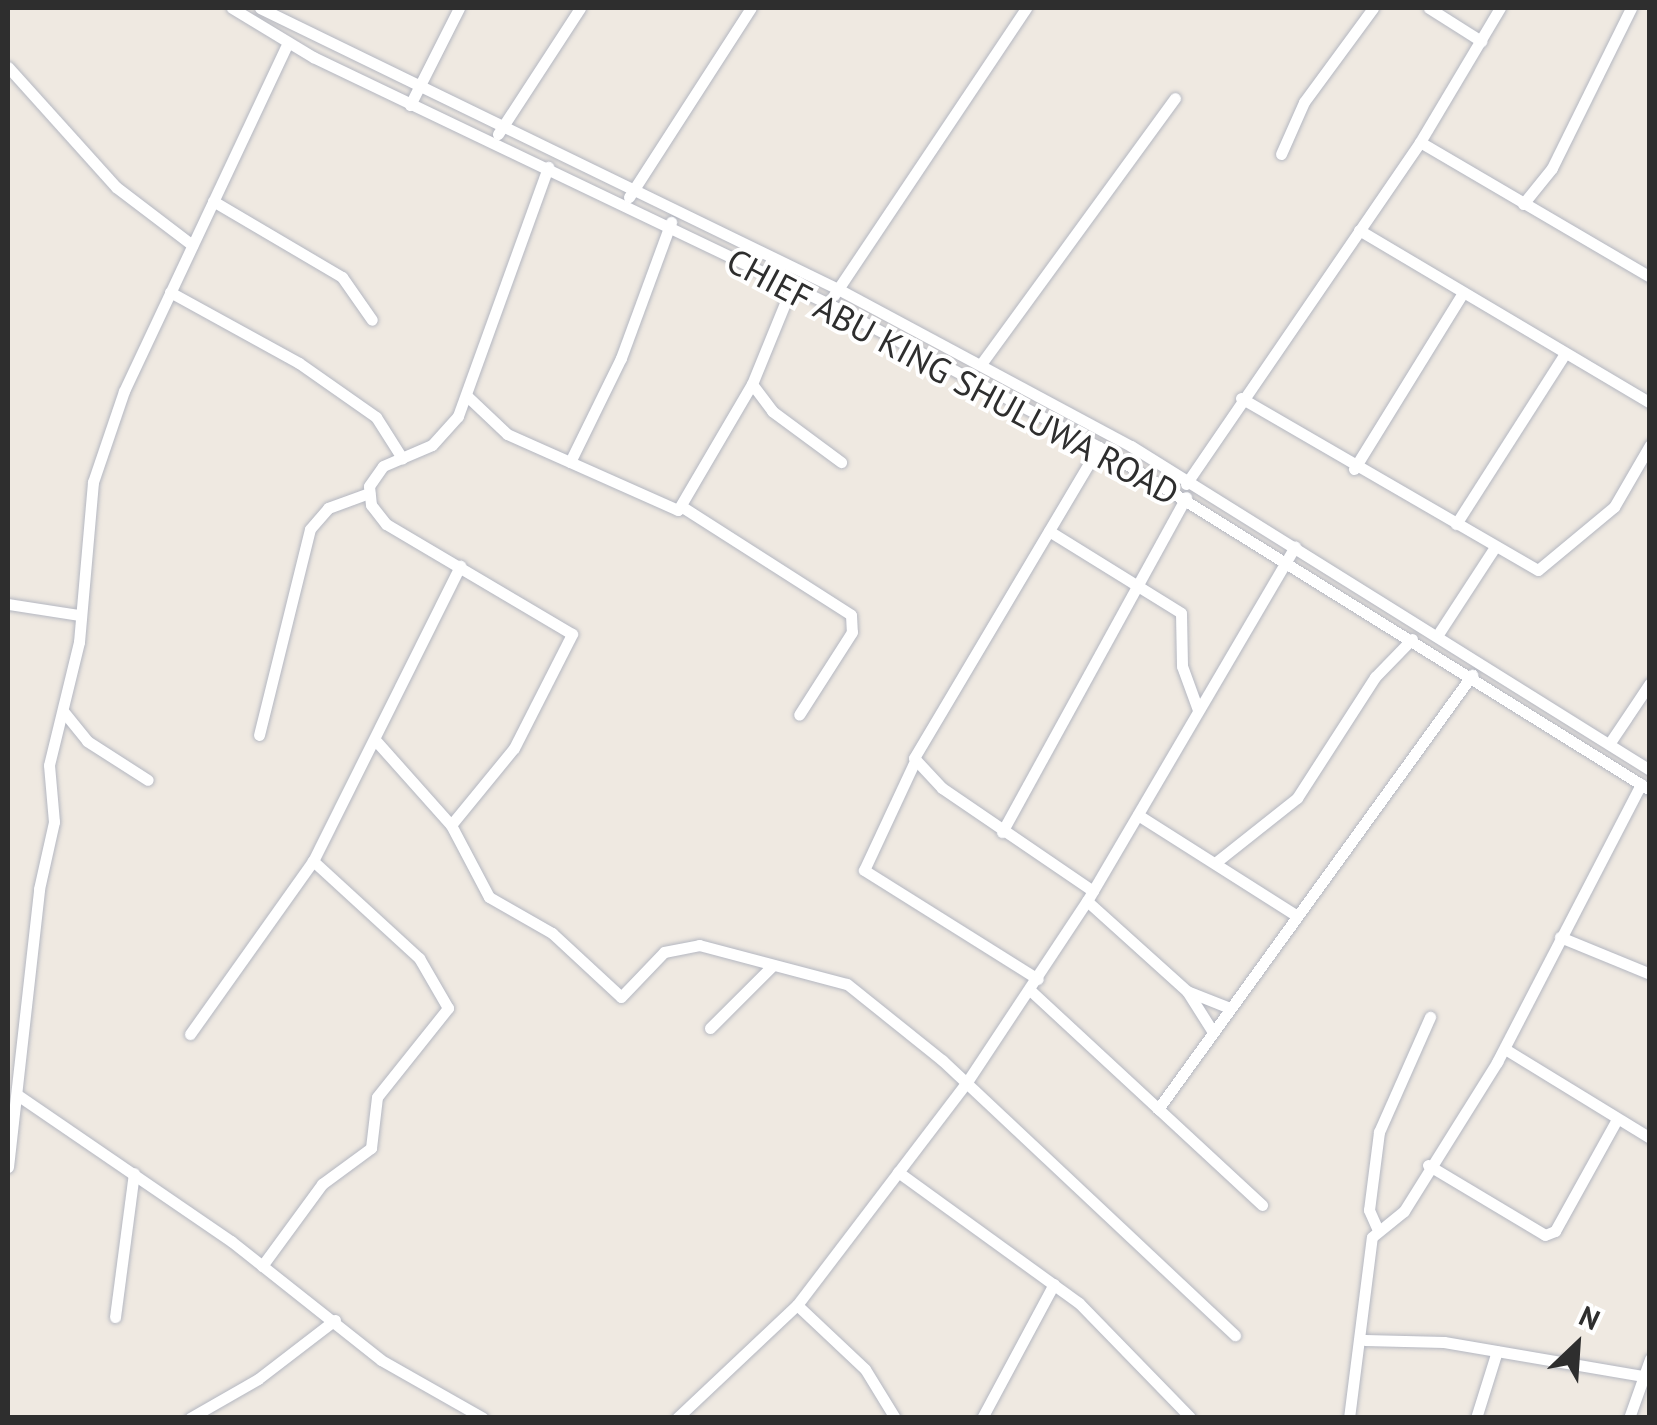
<!DOCTYPE html>
<html>
<head>
<meta charset="utf-8">
<style>
  body { margin:0 }
  #map { position:relative; width:1657px; height:1425px; overflow:hidden; background:#efe9e1; font-family:"PT Sans",sans-serif }
  div>[style] { position:absolute }
  .roads { filter:drop-shadow(0 0 2px #b4b7c1) drop-shadow(0 0 2px #b4b7c1) }
  .minor>* { height:11px; margin:-5.5px; padding:0 5.5px; transform-origin:5.5px; border-radius:5.5px; background:#fff }
  span { translate:-50% -50%; white-space:nowrap; text-align:center; line-height:1.15; -webkit-text-stroke:8px #fff; paint-order:stroke }
  .street-label { font-size:35px; color:#2e2e2e }
  .frame { position:absolute; inset:0; border:10px solid #2e2e2e; pointer-events:none }
  .north { position:absolute; left:1527px; top:1295px; width:100px; height:100px; -webkit-text-stroke:8px #fff; paint-order:stroke; rotate:25deg; font-size:28px; font-weight:700; line-height:40px; text-align:center; color:#2e2e2e }
  .north::after { content:''; display:block; margin:auto; width:35px; height:45px; background:#2e2e2e; clip-path:polygon(50% 0,100% 100%,50% 72%,0 100%) }
</style>
</head>
<body>
<div id="map">
  <div class="roads">
    <div class="minor">
      <div style="left:232px;top:8px;width:95px;rotate:31.2deg"></div>
      <div style="left:313px;top:57px;width:572px;rotate:25.58deg"></div>
      <div style="left:829px;top:304px;width:306px;rotate:27.9deg"></div>
      <div style="left:1099px;top:447px;width:649px;rotate:31.9deg"></div>
      <div style="left:260px;top:8px;width:643px;rotate:25.93deg"></div>
      <div style="left:838px;top:289px;width:332px;rotate:28.2deg"></div>
      <div style="left:1131px;top:446px;width:612px;rotate:31.98deg"></div>
      <div style="left:1429px;top:8px;width:62px;rotate:32.4deg"></div>
      <div style="left:8px;top:67px;width:161px;rotate:48deg"></div>
      <div style="left:116px;top:187px;width:96px;rotate:37.3deg"></div>
      <div style="left:410px;top:105px;width:109px;rotate:-63.2deg"></div>
      <div style="left:498px;top:134px;width:150px;rotate:-56.9deg"></div>
      <div style="left:1420px;top:142px;width:267px;rotate:30.4deg"></div>
      <div style="left:1281px;top:154px;width:57px;rotate:-66.1deg"></div>
      <div style="left:1304px;top:102px;width:117px;rotate:-53.7deg"></div>
      <div style="left:629px;top:197px;width:225px;rotate:-57.2deg"></div>
      <div style="left:213px;top:201px;width:150px;rotate:30.5deg"></div>
      <div style="left:342px;top:277px;width:52px;rotate:55.1deg"></div>
      <div style="left:1523px;top:204px;width:46px;rotate:-51.1deg"></div>
      <div style="left:1552px;top:168px;width:178px;rotate:-63.7deg"></div>
      <div style="left:1359px;top:230px;width:339px;rotate:30.7deg"></div>
      <div style="left:170px;top:292px;width:147px;rotate:28.8deg"></div>
      <div style="left:299px;top:363px;width:94px;rotate:35deg"></div>
      <div style="left:376px;top:417px;width:49px;rotate:57.6deg"></div>
      <div style="left:834px;top:295px;width:345px;rotate:-56.2deg"></div>
      <div style="left:981px;top:364px;width:329px;rotate:-53.9deg"></div>
      <div style="left:752px;top:384px;width:34px;rotate:53deg"></div>
      <div style="left:772px;top:411px;width:86px;rotate:36.5deg"></div>
      <div style="left:467px;top:396px;width:55px;rotate:43.5deg"></div>
      <div style="left:507px;top:434px;width:187px;rotate:24deg"></div>
      <div style="left:678px;top:510px;width:146px;rotate:-59.6deg"></div>
      <div style="left:752px;top:384px;width:111px;rotate:-67.8deg"></div>
      <div style="left:1241px;top:398px;width:343px;rotate:30.1deg"></div>
      <div style="left:1538px;top:570px;width:99px;rotate:-39.7deg"></div>
      <div style="left:1614px;top:507px;width:72px;rotate:-59.9deg"></div>
      <div style="left:570px;top:462px;width:116px;rotate:-63.9deg"></div>
      <div style="left:621px;top:358px;width:145px;rotate:-69.8deg"></div>
      <div style="left:1354px;top:469px;width:203px;rotate:-58.3deg"></div>
      <div style="left:1186px;top:484px;width:414px;rotate:-55.6deg"></div>
      <div style="left:1420px;top:142px;width:156px;rotate:-59.2deg"></div>
      <div style="left:684px;top:508px;width:198px;rotate:32.6deg"></div>
      <div style="left:851px;top:615px;width:17px;rotate:87deg"></div>
      <div style="left:852px;top:632px;width:98px;rotate:122.6deg"></div>
      <div style="left:1456px;top:524px;width:201px;rotate:-57.4deg"></div>
      <div style="left:1049px;top:531px;width:155px;rotate:31.8deg"></div>
      <div style="left:1181px;top:613px;width:53px;rotate:88.9deg"></div>
      <div style="left:1182px;top:666px;width:47px;rotate:70deg"></div>
      <div style="left:8px;top:604px;width:72px;rotate:8.8deg"></div>
      <div style="left:1437px;top:636px;width:103px;rotate:-56.9deg"></div>
      <div style="left:63px;top:711px;width:38px;rotate:51deg"></div>
      <div style="left:87px;top:741px;width:72px;rotate:32.6deg"></div>
      <div style="left:259px;top:735px;width:212px;rotate:-76.1deg"></div>
      <div style="left:310px;top:529px;width:28px;rotate:-49deg"></div>
      <div style="left:328px;top:508px;width:44px;rotate:-20.1deg"></div>
      <div style="left:377px;top:742px;width:111px;rotate:48.3deg"></div>
      <div style="left:451px;top:825px;width:81px;rotate:62.2deg"></div>
      <div style="left:489px;top:897px;width:73px;rotate:29.7deg"></div>
      <div style="left:552px;top:933px;width:94px;rotate:42.8deg"></div>
      <div style="left:621px;top:997px;width:62px;rotate:-46.3deg"></div>
      <div style="left:664px;top:952px;width:36px;rotate:-11deg"></div>
      <div style="left:699px;top:945px;width:153px;rotate:14.8deg"></div>
      <div style="left:847px;top:984px;width:122px;rotate:38.7deg"></div>
      <div style="left:942px;top:1060px;width:402px;rotate:43.2deg"></div>
      <div style="left:1609px;top:744px;width:73px;rotate:-56.1deg"></div>
      <div style="left:914px;top:763px;width:118px;rotate:115deg"></div>
      <div style="left:864px;top:870px;width:205px;rotate:32.1deg"></div>
      <div style="left:1138px;top:815px;width:188px;rotate:32.4deg"></div>
      <div style="left:451px;top:825px;width:99px;rotate:-50.7deg"></div>
      <div style="left:514px;top:748px;width:128px;rotate:-63deg"></div>
      <div style="left:572px;top:634px;width:216px;rotate:-149.4deg"></div>
      <div style="left:386px;top:524px;width:24px;rotate:-128deg"></div>
      <div style="left:371px;top:505px;width:19px;rotate:-96deg"></div>
      <div style="left:369px;top:486px;width:24px;rotate:-55deg"></div>
      <div style="left:383px;top:466px;width:53px;rotate:-23.2deg"></div>
      <div style="left:432px;top:445px;width:39px;rotate:-48deg"></div>
      <div style="left:458px;top:416px;width:265px;rotate:-70.1deg"></div>
      <div style="left:1002px;top:832px;width:382px;rotate:-61.2deg"></div>
      <div style="left:1215px;top:863px;width:105px;rotate:-38.4deg"></div>
      <div style="left:1297px;top:798px;width:144px;rotate:-57.2deg"></div>
      <div style="left:1375px;top:677px;width:53px;rotate:-45.8deg"></div>
      <div style="left:1093px;top:891px;width:183px;rotate:-145.7deg"></div>
      <div style="left:942px;top:788px;width:41px;rotate:-133deg"></div>
      <div style="left:914px;top:758px;width:362px;rotate:-59.3deg"></div>
      <div style="left:1087px;top:901px;width:135px;rotate:42deg"></div>
      <div style="left:1187px;top:991px;width:45px;rotate:57.7deg"></div>
      <div style="left:1560px;top:937px;width:97px;rotate:22.3deg"></div>
      <div style="left:1031px;top:991px;width:315px;rotate:42.8deg"></div>
      <div style="left:1187px;top:991px;width:43px;rotate:21.8deg"></div>
      <div style="left:710px;top:1028px;width:88px;rotate:-45deg"></div>
      <div style="left:190px;top:1034px;width:212px;rotate:-54.6deg"></div>
      <div style="left:313px;top:861px;width:330px;rotate:-63.5deg"></div>
      <div style="left:1505px;top:1049px;width:170px;rotate:31.5deg"></div>
      <div style="left:19px;top:1096px;width:257px;rotate:34.4deg"></div>
      <div style="left:231px;top:1241px;width:191px;rotate:38.4deg"></div>
      <div style="left:381px;top:1360px;width:117px;rotate:29.6deg"></div>
      <div style="left:1158px;top:1109px;width:536px;rotate:-54.11deg"></div>
      <div style="left:1428px;top:1165px;width:136px;rotate:30.9deg"></div>
      <div style="left:1545px;top:1235px;width:11px;rotate:-22deg"></div>
      <div style="left:1555px;top:1231px;width:128px;rotate:-61deg"></div>
      <div style="left:8px;top:1167px;width:280px;rotate:-83.6deg"></div>
      <div style="left:39px;top:889px;width:69px;rotate:-77.4deg"></div>
      <div style="left:54px;top:822px;width:57px;rotate:-95deg"></div>
      <div style="left:49px;top:765px;width:127px;rotate:-76.3deg"></div>
      <div style="left:79px;top:642px;width:161px;rotate:-85deg"></div>
      <div style="left:93px;top:482px;width:96px;rotate:-71.2deg"></div>
      <div style="left:124px;top:391px;width:385px;rotate:-64.8deg"></div>
      <div style="left:898px;top:1172px;width:223px;rotate:35.9deg"></div>
      <div style="left:1079px;top:1303px;width:159px;rotate:45.8deg"></div>
      <div style="left:1377px;top:1228px;width:20px;rotate:-114deg"></div>
      <div style="left:1369px;top:1210px;width:79px;rotate:-82.7deg"></div>
      <div style="left:1379px;top:1132px;width:126px;rotate:-66.1deg"></div>
      <div style="left:262px;top:1266px;width:102px;rotate:-53.8deg"></div>
      <div style="left:322px;top:1184px;width:61px;rotate:-36.3deg"></div>
      <div style="left:371px;top:1148px;width:51px;rotate:-83.3deg"></div>
      <div style="left:377px;top:1097px;width:114px;rotate:-51.4deg"></div>
      <div style="left:448px;top:1008px;width:58px;rotate:-120.1deg"></div>
      <div style="left:419px;top:958px;width:144px;rotate:-137.5deg"></div>
      <div style="left:797px;top:1305px;width:93px;rotate:43.3deg"></div>
      <div style="left:865px;top:1369px;width:57px;rotate:58.5deg"></div>
      <div style="left:115px;top:1317px;width:145px;rotate:-82.5deg"></div>
      <div style="left:1365px;top:1340px;width:79px;rotate:1.5deg"></div>
      <div style="left:1444px;top:1342px;width:201px;rotate:9.7deg"></div>
      <div style="left:190px;top:1418px;width:78px;rotate:-29.8deg"></div>
      <div style="left:258px;top:1379px;width:97px;rotate:-37.5deg"></div>
      <div style="left:677px;top:1418px;width:165px;rotate:-43.3deg"></div>
      <div style="left:797px;top:1305px;width:280px;rotate:-52.7deg"></div>
      <div style="left:967px;top:1082px;width:217px;rotate:-56.5deg"></div>
      <div style="left:1087px;top:901px;width:411px;rotate:-59.6deg"></div>
      <div style="left:982px;top:1418px;width:152px;rotate:-61.8deg"></div>
      <div style="left:1349px;top:1418px;width:182px;rotate:-82.8deg"></div>
      <div style="left:1372px;top:1237px;width:41px;rotate:-39.1deg"></div>
      <div style="left:1404px;top:1211px;width:176px;rotate:-58deg"></div>
      <div style="left:1497px;top:1062px;width:313px;rotate:-62.6deg"></div>
      <div style="left:1476px;top:1418px;width:70px;rotate:-72.6deg"></div>
      <div style="left:1629px;top:1418px;width:63px;rotate:-70.4deg"></div>
    </div>
  </div>
  <div class="street-label">
    <span style="left:953px;top:376px;rotate:28deg">CHIEF ABU KING SHULUWA ROAD</span>
  </div>
  <div class="frame"></div>
  <div class="north">N</div>
</div>
</body>
</html>
